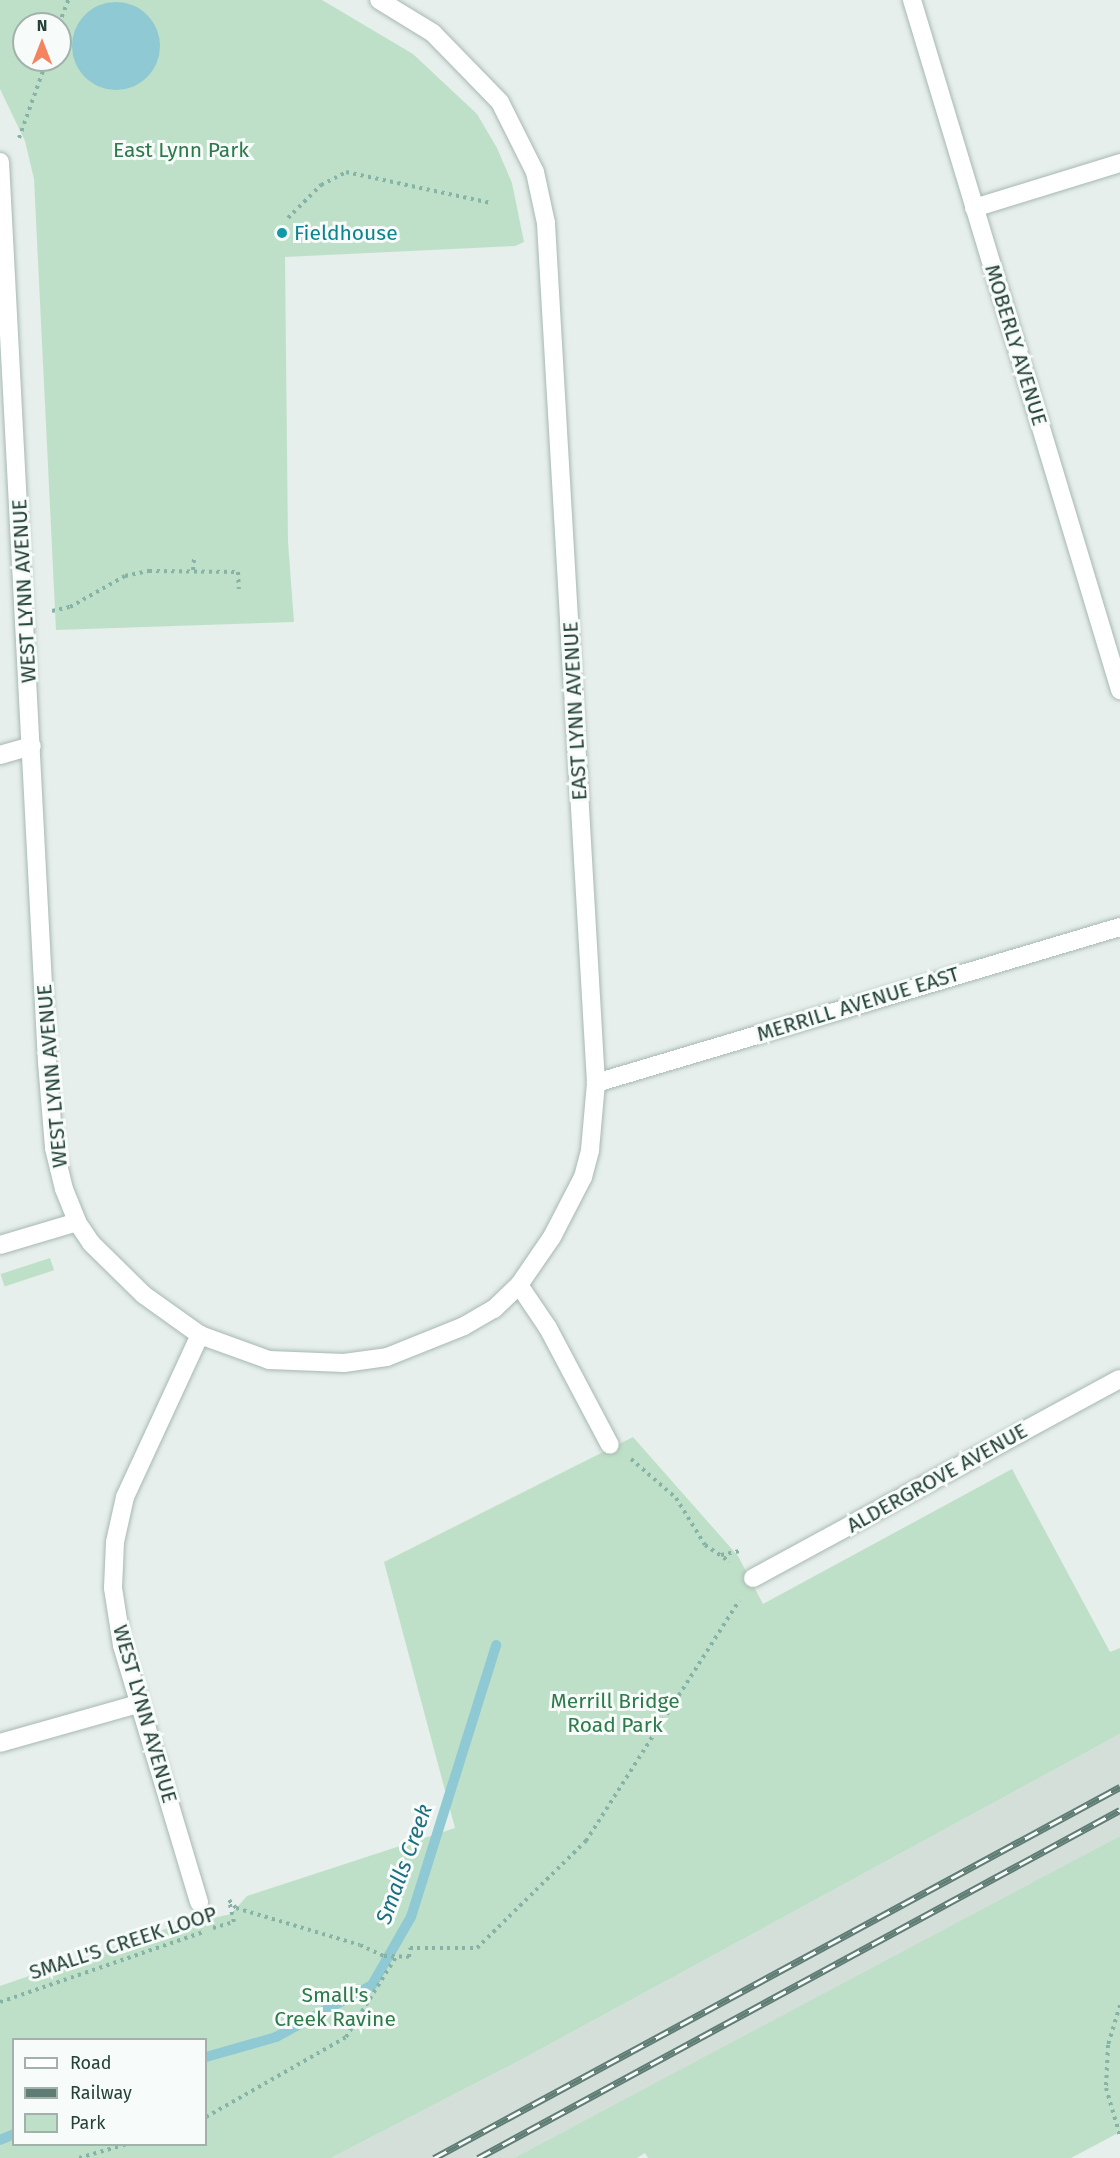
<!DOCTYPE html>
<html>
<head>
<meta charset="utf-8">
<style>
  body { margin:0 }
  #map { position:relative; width:1120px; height:2158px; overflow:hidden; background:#e6efeb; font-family:"Fira Sans",sans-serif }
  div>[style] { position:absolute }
  .built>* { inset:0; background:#d4dfda }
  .green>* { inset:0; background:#bfe0c8; transform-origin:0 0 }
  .water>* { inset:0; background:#8ec9d4 }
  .round { border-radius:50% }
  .stream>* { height:10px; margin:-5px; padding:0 5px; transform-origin:5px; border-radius:5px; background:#8ec9d4 }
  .path>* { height:4px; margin-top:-2px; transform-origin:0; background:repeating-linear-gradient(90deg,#86b3a5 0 3px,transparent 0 7.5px) }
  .roads { filter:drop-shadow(0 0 2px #a8b8b2) drop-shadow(0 0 2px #a8b8b2) }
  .minor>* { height:18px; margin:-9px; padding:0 9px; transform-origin:9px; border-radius:9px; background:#fff }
  .rail>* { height:7px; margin-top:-3.5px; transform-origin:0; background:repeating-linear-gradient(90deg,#f7fbf9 0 14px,#5f7d75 0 28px); box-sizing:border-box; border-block:2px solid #5f7d75 }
  .dots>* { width:16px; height:16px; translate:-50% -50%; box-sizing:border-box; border:3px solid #f7fbf9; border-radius:50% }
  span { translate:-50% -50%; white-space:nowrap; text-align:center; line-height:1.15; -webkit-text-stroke:6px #f7fbf9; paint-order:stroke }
  .park-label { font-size:21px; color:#2d7a4b }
  .culture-label { font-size:21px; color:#0d838f }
  .left { translate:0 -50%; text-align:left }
  .street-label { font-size:21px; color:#24423a }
  .water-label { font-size:22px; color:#1c6f80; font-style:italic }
  .legend { position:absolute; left:12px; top:2038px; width:195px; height:108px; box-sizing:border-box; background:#f7fbf9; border:2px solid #a3b1ad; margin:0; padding:8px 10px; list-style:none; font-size:18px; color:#24423a }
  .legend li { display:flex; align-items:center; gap:12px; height:30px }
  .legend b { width:30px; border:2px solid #a3b1ad }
  .north { position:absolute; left:12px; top:12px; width:60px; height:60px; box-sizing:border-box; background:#f7fbf9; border:2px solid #a3b1ad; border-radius:50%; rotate:0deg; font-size:16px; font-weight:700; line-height:24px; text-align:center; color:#24423a }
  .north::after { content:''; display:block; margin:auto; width:21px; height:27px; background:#f4845f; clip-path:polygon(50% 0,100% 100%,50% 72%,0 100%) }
</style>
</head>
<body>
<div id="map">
  <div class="built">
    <div style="clip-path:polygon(1120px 1734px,1120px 1836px,963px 1921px,514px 2158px,331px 2158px,517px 2062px)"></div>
  </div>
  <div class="green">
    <div style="clip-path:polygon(evenodd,0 0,322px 0,413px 54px,477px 114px,497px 148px,512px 183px,524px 242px,515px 246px,285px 257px,288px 542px,294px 622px,56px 630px,34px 179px,25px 141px,0 89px,0 0,24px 24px,60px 24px,60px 60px,24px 60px,24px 24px)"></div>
    <div style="left:50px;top:1258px;width:13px;height:52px;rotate:72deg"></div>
    <div style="clip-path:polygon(evenodd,633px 1437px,738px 1556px,763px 1604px,1012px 1469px,1110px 1652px,1120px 1648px,1120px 1734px,517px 2062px,331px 2158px,0 2158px,0 1986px,165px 1929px,231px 1914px,247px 1896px,455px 1828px,384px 1562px,633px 1437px,14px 2040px,206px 2040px,206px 2144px,14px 2144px,14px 2040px)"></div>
    <div style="clip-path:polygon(1120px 1836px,1120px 2132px,1071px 2158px,648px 2158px,645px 2153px,637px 2158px,514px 2158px)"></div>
  </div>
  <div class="water">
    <div class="round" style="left:72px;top:2px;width:88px;height:88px"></div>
  </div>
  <div class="stream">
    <div style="left:206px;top:2057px;width:73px;rotate:-15.9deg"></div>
    <div style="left:276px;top:2037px;width:109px;rotate:-28.4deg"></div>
    <div style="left:372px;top:1985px;width:78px;rotate:-60.2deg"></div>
    <div style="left:411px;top:1917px;width:285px;rotate:-72.6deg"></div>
    <div style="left:0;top:2140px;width:15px;rotate:-23deg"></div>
  </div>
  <div class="path">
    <div style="left:59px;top:24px;width:26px;rotate:-69deg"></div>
    <div style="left:19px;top:138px;width:83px;rotate:-70.3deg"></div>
    <div style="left:288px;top:218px;width:47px;rotate:-45deg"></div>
    <div style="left:321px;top:185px;width:28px;rotate:-27deg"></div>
    <div style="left:346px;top:172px;width:147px;rotate:12.1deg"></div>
    <div style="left:193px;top:570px;width:12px;rotate:-85deg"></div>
    <div style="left:52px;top:611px;width:18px;rotate:-13deg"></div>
    <div style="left:70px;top:607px;width:63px;rotate:-29.4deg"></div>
    <div style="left:125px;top:576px;width:25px;rotate:-12deg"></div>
    <div style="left:149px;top:571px;width:89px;rotate:0.6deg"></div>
    <div style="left:238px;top:572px;width:17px;rotate:87deg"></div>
    <div style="left:631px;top:1459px;width:60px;rotate:40.9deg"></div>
    <div style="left:676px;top:1498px;width:55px;rotate:58.3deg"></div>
    <div style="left:705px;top:1545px;width:30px;rotate:34deg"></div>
    <div style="left:721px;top:1555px;width:19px;rotate:-12deg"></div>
    <div style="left:229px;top:1900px;width:11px;rotate:49deg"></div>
    <div style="left:236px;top:1908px;width:129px;rotate:16.6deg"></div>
    <div style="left:360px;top:1945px;width:26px;rotate:25deg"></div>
    <div style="left:384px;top:1956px;width:25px;rotate:2deg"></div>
    <div style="left:409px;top:1957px;width:9px;rotate:-84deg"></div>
    <div style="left:410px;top:1948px;width:67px"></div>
    <div style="left:477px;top:1948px;width:153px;rotate:-44.5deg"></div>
    <div style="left:586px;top:1841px;width:285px;rotate:-57.5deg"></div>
    <div style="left:213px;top:1928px;width:22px;rotate:-16deg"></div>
    <div style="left:234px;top:1922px;width:22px;rotate:-103deg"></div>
    <div style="left:0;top:2002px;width:215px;rotate:-19deg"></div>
    <div style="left:1120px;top:2005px;width:42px;rotate:106.7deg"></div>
    <div style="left:1108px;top:2045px;width:43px;rotate:92.7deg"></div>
    <div style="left:1106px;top:2088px;width:50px;rotate:73.7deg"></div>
    <div style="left:206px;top:2117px;width:161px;rotate:-29.7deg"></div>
    <div style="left:346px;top:2037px;width:94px;rotate:-58deg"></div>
    <div style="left:79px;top:2158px;width:50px;rotate:-16.3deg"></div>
  </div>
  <div class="roads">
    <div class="minor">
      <div style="left:912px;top:0;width:721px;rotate:73.22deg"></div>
      <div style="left:0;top:162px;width:901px;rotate:87.01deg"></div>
      <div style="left:47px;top:1062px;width:86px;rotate:85.3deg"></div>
      <div style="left:54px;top:1148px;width:42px;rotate:76.3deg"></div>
      <div style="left:64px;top:1189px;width:35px;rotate:68deg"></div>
      <div style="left:77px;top:1222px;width:25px;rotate:56deg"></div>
      <div style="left:91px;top:1243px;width:74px;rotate:44.5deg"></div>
      <div style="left:144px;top:1295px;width:69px;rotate:35.5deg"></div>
      <div style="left:200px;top:1335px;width:73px;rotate:19.9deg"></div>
      <div style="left:269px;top:1360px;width:75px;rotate:2.3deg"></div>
      <div style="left:344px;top:1363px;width:43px;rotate:-7.9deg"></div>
      <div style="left:387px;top:1357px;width:83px;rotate:-21.9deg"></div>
      <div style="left:464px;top:1326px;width:34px;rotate:-30deg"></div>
      <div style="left:494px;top:1309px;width:35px;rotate:-44deg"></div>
      <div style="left:519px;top:1285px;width:58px;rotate:-55.5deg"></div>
      <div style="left:552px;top:1237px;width:68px;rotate:-62.7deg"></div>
      <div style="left:583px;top:1177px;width:28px;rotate:-75deg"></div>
      <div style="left:590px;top:1150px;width:67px;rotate:-84.9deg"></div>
      <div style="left:596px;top:1083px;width:861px;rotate:-93.33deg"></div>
      <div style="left:546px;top:223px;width:52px;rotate:-102.2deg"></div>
      <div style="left:535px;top:172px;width:78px;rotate:-116.6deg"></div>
      <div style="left:500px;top:102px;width:96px;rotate:-134.2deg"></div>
      <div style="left:433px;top:33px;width:63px;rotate:-148.6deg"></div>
      <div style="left:974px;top:208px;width:153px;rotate:-17.1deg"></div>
      <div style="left:0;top:755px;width:33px;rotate:-16deg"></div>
      <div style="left:596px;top:1083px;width:547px;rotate:-16.58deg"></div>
      <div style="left:0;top:1245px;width:80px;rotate:-16.6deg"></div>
      <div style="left:519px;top:1285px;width:52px;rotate:56deg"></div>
      <div style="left:548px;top:1328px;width:132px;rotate:62.1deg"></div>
      <div style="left:753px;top:1578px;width:417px;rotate:-28.5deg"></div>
      <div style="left:0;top:1743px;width:143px;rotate:-15.8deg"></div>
      <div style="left:199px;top:1902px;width:268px;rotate:-106.7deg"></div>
      <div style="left:122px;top:1645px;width:58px;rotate:-99deg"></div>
      <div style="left:113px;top:1588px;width:46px;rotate:-87.5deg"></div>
      <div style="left:115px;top:1542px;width:46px;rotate:-77.5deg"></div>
      <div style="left:125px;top:1497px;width:179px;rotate:-65.2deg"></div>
    </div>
  </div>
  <div class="rail">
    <div style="left:434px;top:2158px;width:780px;rotate:-28.41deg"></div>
    <div style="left:478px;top:2158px;width:730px;rotate:-28.46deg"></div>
  </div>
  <div class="dots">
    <div style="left:282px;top:233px;background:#0f9aa8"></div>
  </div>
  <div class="park-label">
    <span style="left:181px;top:150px">East Lynn Park</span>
    <span style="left:615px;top:1713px">Merrill Bridge<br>Road Park</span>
    <span style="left:335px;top:2007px">Small's<br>Creek Ravine</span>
  </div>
  <div class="culture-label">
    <span class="left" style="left:294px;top:233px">Fieldhouse</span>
  </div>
  <div class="street-label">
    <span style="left:1016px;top:345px;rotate:73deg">MOBERLY AVENUE</span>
    <span style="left:24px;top:591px;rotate:-93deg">WEST LYNN AVENUE</span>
    <span style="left:575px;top:711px;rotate:-93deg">EAST LYNN AVENUE</span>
    <span style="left:858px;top:1004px;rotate:-17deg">MERRILL AVENUE EAST</span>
    <span style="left:52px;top:1076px;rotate:-95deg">WEST LYNN AVENUE</span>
    <span style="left:937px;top:1478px;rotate:-29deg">ALDERGROVE AVENUE</span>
    <span style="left:145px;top:1714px;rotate:74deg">WEST LYNN AVENUE</span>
    <span style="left:123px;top:1943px;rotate:-18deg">SMALL'S CREEK LOOP</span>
  </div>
  <div class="water-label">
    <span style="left:404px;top:1864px;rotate:-70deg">Smalls Creek</span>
  </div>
  <ul class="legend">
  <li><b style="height:8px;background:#fff"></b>Road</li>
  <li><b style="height:8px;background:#5f7d75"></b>Railway</li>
  <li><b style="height:16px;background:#bfe0c8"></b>Park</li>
  </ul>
  <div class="north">N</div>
</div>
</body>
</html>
